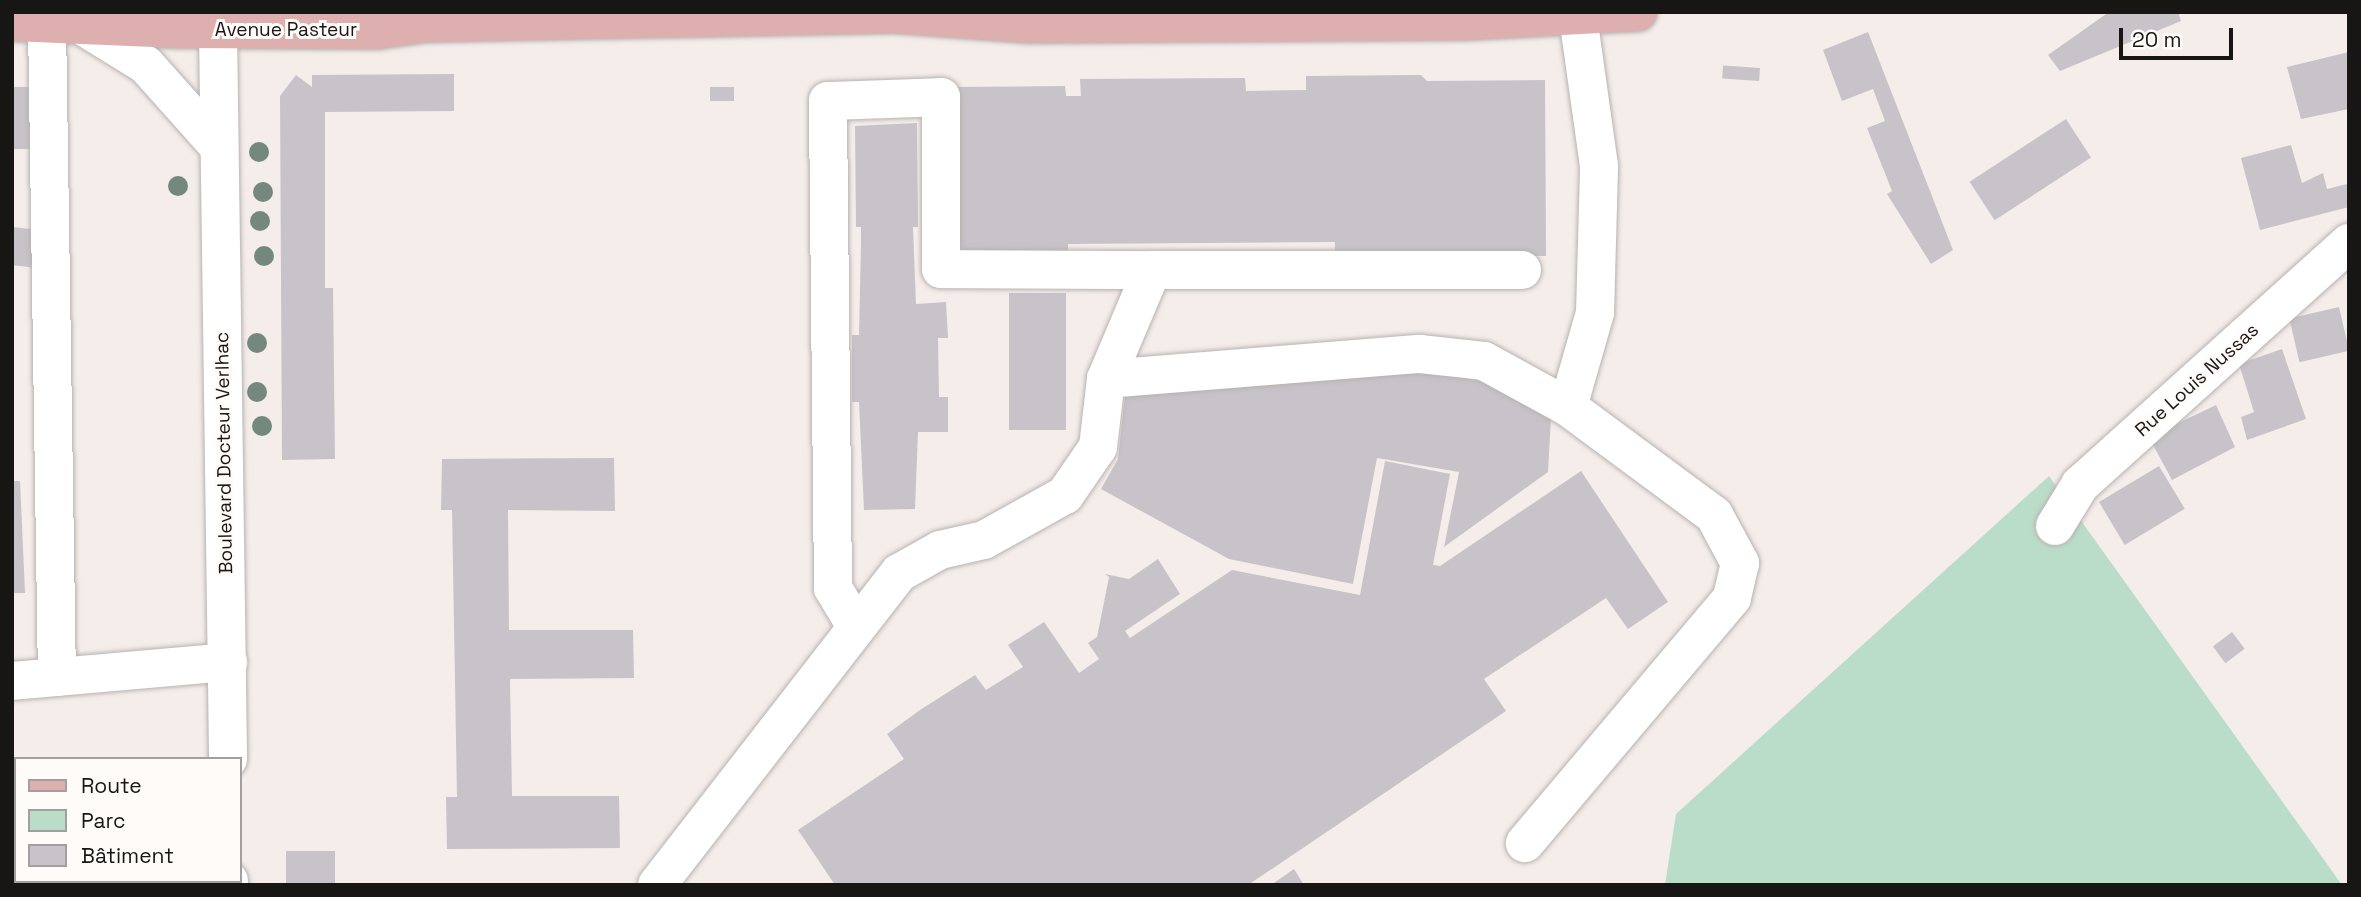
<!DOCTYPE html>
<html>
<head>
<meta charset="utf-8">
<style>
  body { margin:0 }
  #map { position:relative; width:2361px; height:897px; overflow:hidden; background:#f4edea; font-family:"Space Grotesk",sans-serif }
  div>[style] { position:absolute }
  .green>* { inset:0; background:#baddca }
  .building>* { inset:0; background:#c7c3c8; transform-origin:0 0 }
  .roads { filter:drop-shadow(0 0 2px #b8b2b0) drop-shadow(0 0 2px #b8b2b0) }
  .minor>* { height:38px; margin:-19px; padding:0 19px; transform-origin:19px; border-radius:19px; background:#fff }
  .major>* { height:38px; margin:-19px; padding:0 19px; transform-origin:19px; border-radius:19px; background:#ddb0af }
  .trees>* { width:20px; height:20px; margin:-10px; border-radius:50%; background:#74887d }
  span { translate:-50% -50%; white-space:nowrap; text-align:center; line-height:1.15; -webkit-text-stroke:6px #fffbf9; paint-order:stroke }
  .street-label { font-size:19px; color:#181615 }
  .frame { position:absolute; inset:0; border:14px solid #181615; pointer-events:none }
  .legend { position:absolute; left:14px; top:757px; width:228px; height:126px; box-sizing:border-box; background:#fffbf9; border:2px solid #a39f9e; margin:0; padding:9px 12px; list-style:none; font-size:21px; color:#181615 }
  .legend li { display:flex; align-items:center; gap:14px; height:35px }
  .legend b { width:35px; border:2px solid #a39f9e }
  .scale { position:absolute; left:2119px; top:28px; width:114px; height:32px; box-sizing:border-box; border:4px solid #181615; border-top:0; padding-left:9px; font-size:21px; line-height:24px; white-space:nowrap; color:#181615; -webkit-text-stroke:5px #fffbf9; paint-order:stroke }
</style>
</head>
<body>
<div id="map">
  <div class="green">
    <div style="clip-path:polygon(2049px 476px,2342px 885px,1665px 885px,1676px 814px)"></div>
  </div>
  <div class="building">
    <div style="clip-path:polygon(2109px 12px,2178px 12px,2181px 21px,2060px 71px,2048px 55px)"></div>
    <div style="clip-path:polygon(1868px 32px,1953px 250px,1931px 264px,1887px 194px,1892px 191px,1867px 128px,1885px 121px,1873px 89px,1842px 101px,1823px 50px)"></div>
    <div style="clip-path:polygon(2349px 52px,2349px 109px,2301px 119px,2287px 67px)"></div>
    <div style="left:1760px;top:68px;width:13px;height:37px;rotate:94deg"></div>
    <div style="clip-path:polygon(454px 74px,454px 111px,325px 112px,325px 288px,333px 288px,335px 459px,282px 460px,280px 96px,296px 75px,312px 87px,312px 75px)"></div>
    <div style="clip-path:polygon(1421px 75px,1427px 81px,1545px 80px,1546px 256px,1357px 257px,1335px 255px,1335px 242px,1068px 244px,1068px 261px,945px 262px,944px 87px,1065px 86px,1066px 96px,1081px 96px,1080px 79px,1245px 78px,1246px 91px,1306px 90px,1306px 76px)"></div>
    <div style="left:12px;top:87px;width:25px;height:62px"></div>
    <div style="left:734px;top:87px;width:14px;height:24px;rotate:90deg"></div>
    <div style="left:2066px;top:119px;width:46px;height:115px;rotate:57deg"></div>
    <div style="clip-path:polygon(917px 123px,918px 227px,913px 227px,916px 304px,946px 302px,948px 338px,938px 338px,939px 397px,948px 397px,948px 432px,918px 432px,915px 509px,864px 510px,859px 402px,852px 402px,852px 335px,859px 335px,861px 244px,861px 227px,856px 227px,855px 126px)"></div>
    <div style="clip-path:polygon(2291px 145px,2302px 183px,2323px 173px,2327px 189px,2347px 184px,2349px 207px,2260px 230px,2241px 158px)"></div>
    <div style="left:12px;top:227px;width:28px;height:38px;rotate:6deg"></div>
    <div style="left:1066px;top:293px;width:137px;height:57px;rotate:90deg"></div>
    <div style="left:2339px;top:307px;width:45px;height:51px;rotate:77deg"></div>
    <div style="clip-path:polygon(2282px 349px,2306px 419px,2247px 440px,2241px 417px,2254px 412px,2239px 364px)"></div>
    <div style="clip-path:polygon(1430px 372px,1497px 384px,1551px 418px,1548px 472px,1444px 547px,1459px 472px,1377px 458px,1353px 584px,1229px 559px,1101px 489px,1118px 459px,1125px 396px)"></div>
    <div style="clip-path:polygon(2216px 405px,2235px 447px,2172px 480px,2152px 443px,2166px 429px)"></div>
    <div style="clip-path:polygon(614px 458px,615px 511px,508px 510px,509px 630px,633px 630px,634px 678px,510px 679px,512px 796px,619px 796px,620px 848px,447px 849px,446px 797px,457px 797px,452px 510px,441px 510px,442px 459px)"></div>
    <div style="clip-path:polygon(1385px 461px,1450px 474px,1433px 565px,1440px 566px,1581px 471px,1668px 602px,1628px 629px,1606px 598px,1484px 679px,1506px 711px,1248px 885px,835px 885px,798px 830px,904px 759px,887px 734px,920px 710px,975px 675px,986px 690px,1023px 667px,1008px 645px,1044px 622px,1079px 673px,1099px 659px,1088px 643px,1097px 637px,1109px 577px,1105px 574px,1129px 579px,1158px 559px,1180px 594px,1125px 631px,1130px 638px,1232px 570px,1360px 595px)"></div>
    <div style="left:2159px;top:466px;width:50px;height:70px;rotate:59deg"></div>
    <div style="clip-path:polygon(12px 481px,20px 481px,25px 593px,12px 593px)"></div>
    <div style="left:2232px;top:632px;width:21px;height:24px;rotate:53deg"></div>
    <div style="clip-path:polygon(12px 766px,16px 766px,12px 873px)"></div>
    <div style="left:286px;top:851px;width:49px;height:34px"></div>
    <div style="clip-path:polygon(1294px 869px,1304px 885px,1271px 885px)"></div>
  </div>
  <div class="roads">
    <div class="minor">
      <div style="left:47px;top:22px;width:655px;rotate:89.13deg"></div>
      <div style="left:78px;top:23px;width:80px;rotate:31.7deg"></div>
      <div style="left:146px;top:65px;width:110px;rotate:48.3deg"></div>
      <div style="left:218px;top:30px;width:729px;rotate:89.21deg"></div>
      <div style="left:1152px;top:270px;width:370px"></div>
      <div style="left:1568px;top:407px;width:98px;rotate:-74deg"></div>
      <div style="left:1595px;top:313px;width:147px;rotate:-88.4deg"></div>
      <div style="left:1599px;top:166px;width:150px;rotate:-98deg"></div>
      <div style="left:2055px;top:526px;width:48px;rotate:-58.6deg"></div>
      <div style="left:2080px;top:485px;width:362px;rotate:-42deg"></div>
      <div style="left:855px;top:625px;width:43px;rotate:-120.7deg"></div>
      <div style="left:833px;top:588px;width:487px;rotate:-90.6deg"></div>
      <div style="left:828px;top:101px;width:113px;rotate:-2deg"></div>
      <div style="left:941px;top:97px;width:172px;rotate:90deg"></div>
      <div style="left:941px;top:269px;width:211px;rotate:0.3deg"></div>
      <div style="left:1152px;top:270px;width:118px;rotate:112.9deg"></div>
      <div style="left:12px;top:681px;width:217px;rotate:-5deg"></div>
      <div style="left:229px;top:881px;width:4px;rotate:90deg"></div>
      <div style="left:657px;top:885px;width:395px;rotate:-52.2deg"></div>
      <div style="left:899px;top:573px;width:47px;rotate:-29.3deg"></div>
      <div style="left:940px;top:550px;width:45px;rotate:-12.8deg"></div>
      <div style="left:984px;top:540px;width:93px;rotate:-29.1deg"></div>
      <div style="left:1065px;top:495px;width:58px;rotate:-55.5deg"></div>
      <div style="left:1098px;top:447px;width:68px;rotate:-83.3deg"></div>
      <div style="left:1106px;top:379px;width:315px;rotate:-4.6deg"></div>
      <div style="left:1420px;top:354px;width:64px;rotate:6.2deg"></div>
      <div style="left:1484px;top:361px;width:96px;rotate:28.7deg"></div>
      <div style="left:1568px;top:407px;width:182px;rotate:36.5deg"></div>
      <div style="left:1714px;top:515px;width:55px;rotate:61.6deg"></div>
      <div style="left:1740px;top:563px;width:36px;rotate:103deg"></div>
      <div style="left:1732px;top:598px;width:321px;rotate:130.2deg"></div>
    </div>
    <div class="major">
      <div style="left:12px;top:22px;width:166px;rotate:2.4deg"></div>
      <div style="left:178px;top:29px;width:199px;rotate:0.3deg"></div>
      <div style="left:377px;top:30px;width:50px;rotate:-8deg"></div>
      <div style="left:427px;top:23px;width:468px;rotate:-1.1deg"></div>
      <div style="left:895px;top:14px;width:132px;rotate:4.3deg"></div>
      <div style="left:1027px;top:24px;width:439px;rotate:-0.4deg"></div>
      <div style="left:1466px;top:21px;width:172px;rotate:-3deg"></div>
    </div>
  </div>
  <div class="trees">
    <div style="left:259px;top:152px"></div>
    <div style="left:178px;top:186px"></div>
    <div style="left:263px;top:192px"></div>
    <div style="left:260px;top:221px"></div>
    <div style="left:264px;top:256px"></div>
    <div style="left:257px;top:343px"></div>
    <div style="left:257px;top:392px"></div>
    <div style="left:262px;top:426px"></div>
  </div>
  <div class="street-label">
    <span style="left:286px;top:30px">Avenue Pasteur</span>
    <span style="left:2197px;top:380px;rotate:-42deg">Rue Louis Nussas</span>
    <span style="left:224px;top:453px;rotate:-91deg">Boulevard Docteur Verlhac</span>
  </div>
  <div class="frame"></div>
  <ul class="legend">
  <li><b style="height:9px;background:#ddb0af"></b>Route</li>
  <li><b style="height:19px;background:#baddca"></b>Parc</li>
  <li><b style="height:19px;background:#c7c3c8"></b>Bâtiment</li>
  </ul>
  <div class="scale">20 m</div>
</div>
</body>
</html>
